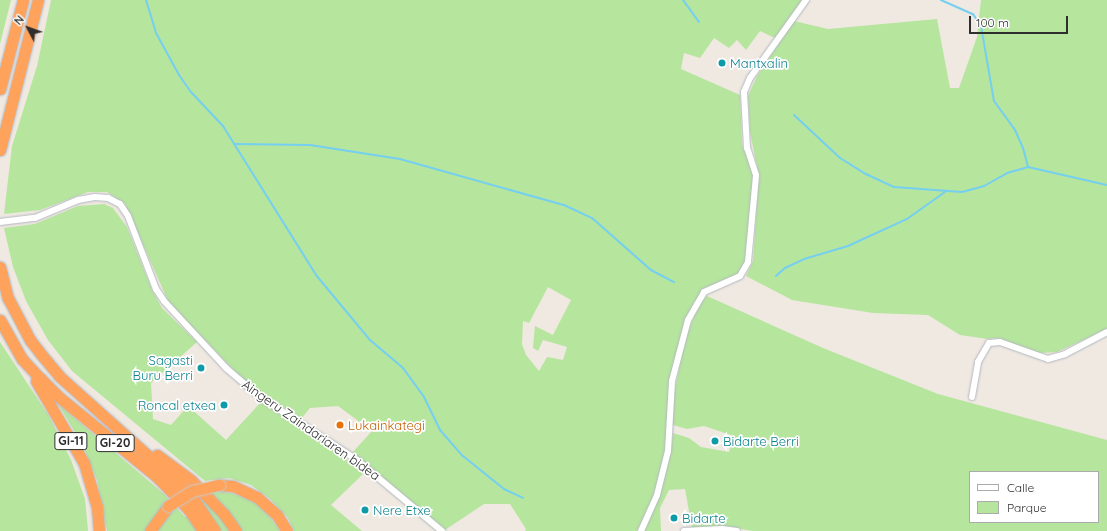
<!DOCTYPE html>
<html>
<head>
<meta charset="utf-8">
<style>
  body { margin:0 }
  #map { position:relative; width:1107px; height:531px; overflow:hidden; background:#efe9e1; font-family:Quicksand,sans-serif }
  div>[style] { position:absolute }
  .green>* { inset:0; background:#b6e59e }
  .stream>* { height:2px; margin:-1px; padding:0 1px; transform-origin:1px; border-radius:1px; background:#75cff0 }
  .roads { filter:drop-shadow(0 0 1px #b4b7c1) drop-shadow(0 0 1px #b4b7c1) }
  .minor>* { height:6px; margin:-3px; padding:0 3px; transform-origin:3px; border-radius:3px; background:#fff }
  .motorway>* { height:11px; margin:-5.5px; padding:0 5.5px; transform-origin:5.5px; border-radius:5.5px; background:#ffa35c }
  .bridges { filter:drop-shadow(0 0 1px #c9c9c9) drop-shadow(0 0 1px #c9c9c9) }
  .motorway-bridge>* { height:11px; margin:-5.5px; padding:0 5.5px; transform-origin:5.5px; border-radius:5.5px; background:#ffa35c }
  .dots>* { width:11px; height:11px; translate:-50% -50%; box-sizing:border-box; border:2px solid #fff; border-radius:50% }
  span { translate:-50% -50%; white-space:nowrap; text-align:center; line-height:1.15; -webkit-text-stroke:3.5px #fff; paint-order:stroke }
  .shield-label span { padding:1px 3px; background:#fff; border:1px solid; border-radius:3px; -webkit-text-stroke-width:0 }
  .shield-label { font-size:12px; color:#2e2e2e; font-weight:700 }
  .culture-label { font-size:13px; color:#0d838f }
  .left { translate:0 -50%; text-align:left }
  .right { translate:-100% -50%; text-align:right }
  .food-label { font-size:13px; color:#c56008 }
  .street-label { font-size:13px; color:#2e2e2e }
  .legend { position:absolute; left:969px; top:471px; width:130px; height:52px; box-sizing:border-box; background:#fff; border:1px solid #ababab; margin:0; padding:5px 7px; list-style:none; font-size:12px; color:#2e2e2e }
  .legend li { display:flex; align-items:center; gap:8px; height:20px }
  .legend b { width:20px; border:1px solid #ababab }
  .north { position:absolute; left:8px; top:8px; width:40px; height:40px; -webkit-text-stroke:3px #fff; paint-order:stroke; rotate:311deg; font-size:11px; font-weight:700; line-height:16px; text-align:center; color:#2e2e2e }
  .north::after { content:''; display:block; margin:auto; width:14px; height:18px; background:#2e2e2e; clip-path:polygon(50% 0,100% 100%,50% 72%,0 100%) }
  .scale { position:absolute; left:969px; top:16px; width:99px; height:18px; box-sizing:border-box; border:2px solid #2e2e2e; border-top:0; padding-left:5px; font-size:12px; line-height:14px; white-space:nowrap; color:#2e2e2e; -webkit-text-stroke:3px #fff; paint-order:stroke }
</style>
</head>
<body>
<div id="map">
  <div class="green">
    <div style="clip-path:polygon(0 0,11px 0,0 44px)"></div>
    <div style="clip-path:polygon(evenodd,51px 0,804px 0,775px 38px,760px 31px,746px 50px,737px 40px,729px 48px,714px 38px,700px 58px,684px 53px,681px 69px,740px 95px,742px 145px,753px 174px,747px 260px,739px 274px,706px 289px,694px 302px,685px 325px,670px 385px,666px 451px,655px 493px,637px 531px,525px 531px,526px 529px,510px 504px,484px 504px,445px 530px,352px 453px,372px 431px,338px 406px,310px 408px,301px 419px,248px 385px,169px 303px,125px 204px,107px 192px,88px 192px,40px 210px,4px 214px,12px 146px,37px 66px,51px 0,548px 287px,571px 300px,553px 335px,535px 326px,533px 348px,538px 351px,543px 340px,567px 347px,563px 360px,547px 357px,539px 371px,526px 355px,522px 344px,523px 321px,529px 323px,548px 287px)"></div>
    <div style="clip-path:polygon(981px 0,1107px 0,1107px 329px,1057px 352px,1039px 353px,996px 338px,988px 339px,960px 335px,928px 315px,873px 313px,792px 300px,746px 276px,753px 261px,759px 176px,750px 132px,748px 96px,757px 76px,794px 21px,828px 29px,937px 19px,950px 88px,959px 88px,977px 37px)"></div>
    <div style="clip-path:polygon(104px 204px,113px 208px,127px 227px,152px 290px,162px 308px,197px 342px,151px 383px,153px 419px,171px 425px,188px 406px,226px 440px,261px 402px,330px 447px,364px 473px,331px 505px,362px 531px,294px 531px,288px 518px,270px 499px,251px 485px,229px 478px,205px 481px,72px 371px,48px 340px,26px 301px,13px 267px,4px 228px,35px 224px,78px 206px)"></div>
    <div style="clip-path:polygon(evenodd,707px 296px,823px 348px,938px 394px,1107px 440px,1107px 531px,753px 531px,724px 526px,692px 528px,685px 489px,669px 490px,660px 508px,661px 531px,643px 531px,660px 495px,671px 452px,673px 433px,689px 438px,701px 447px,729px 452px,734px 436px,704px 426px,687px 429px,673px 425px,673px 399px,685px 339px,699px 305px,707px 296px,970px 472px,1098px 472px,1098px 522px,970px 522px,970px 472px)"></div>
    <div style="clip-path:polygon(0 342px,49px 416px,71px 460px,85px 499px,88px 531px,0 531px)"></div>
    <div style="clip-path:polygon(58px 404px,164px 494px,185px 517px,214px 491px,232px 493px,255px 503px,270px 517px,280px 531px,107px 531px,97px 480px,82px 444px)"></div>
  </div>
  <div class="stream">
    <div style="left:146px;top:0;width:34px;rotate:73deg"></div>
    <div style="left:156px;top:33px;width:48px;rotate:61.3deg"></div>
    <div style="left:179px;top:75px;width:21px;rotate:55deg"></div>
    <div style="left:191px;top:92px;width:47px;rotate:46.7deg"></div>
    <div style="left:223px;top:126px;width:176px;rotate:58deg"></div>
    <div style="left:316px;top:275px;width:85px;rotate:50.3deg"></div>
    <div style="left:370px;top:340px;width:43px;rotate:40.3deg"></div>
    <div style="left:403px;top:368px;width:36px;rotate:54deg"></div>
    <div style="left:424px;top:397px;width:37px;rotate:64deg"></div>
    <div style="left:440px;top:430px;width:35px;rotate:49deg"></div>
    <div style="left:463px;top:456px;width:53px;rotate:38.8deg"></div>
    <div style="left:504px;top:489px;width:21px;rotate:25deg"></div>
    <div style="left:683px;top:0;width:27px;rotate:54deg"></div>
    <div style="left:941px;top:0;width:35px;rotate:24deg"></div>
    <div style="left:973px;top:14px;width:14px;rotate:56deg"></div>
    <div style="left:981px;top:26px;width:76px;rotate:80.2deg"></div>
    <div style="left:994px;top:101px;width:36px;rotate:54deg"></div>
    <div style="left:1015px;top:130px;width:20px;rotate:66deg"></div>
    <div style="left:1023px;top:148px;width:20px;rotate:75deg"></div>
    <div style="left:794px;top:115px;width:63px;rotate:43.1deg"></div>
    <div style="left:840px;top:158px;width:31px;rotate:32deg"></div>
    <div style="left:866px;top:174px;width:31px;rotate:25deg"></div>
    <div style="left:894px;top:187px;width:68px;rotate:4.2deg"></div>
    <div style="left:962px;top:192px;width:23px;rotate:-15deg"></div>
    <div style="left:984px;top:186px;width:26px;rotate:-29deg"></div>
    <div style="left:1007px;top:173px;width:22px;rotate:-16deg"></div>
    <div style="left:1028px;top:167px;width:81px;rotate:12.8deg"></div>
    <div style="left:234px;top:144px;width:76px;rotate:0.8deg"></div>
    <div style="left:310px;top:145px;width:91px;rotate:8.8deg"></div>
    <div style="left:400px;top:159px;width:170px;rotate:15.7deg"></div>
    <div style="left:564px;top:205px;width:31px;rotate:25deg"></div>
    <div style="left:592px;top:218px;width:79px;rotate:41.4deg"></div>
    <div style="left:651px;top:270px;width:26px;rotate:28deg"></div>
    <div style="left:776px;top:276px;width:12px;rotate:-42deg"></div>
    <div style="left:785px;top:268px;width:21px;rotate:-25deg"></div>
    <div style="left:804px;top:259px;width:46px;rotate:-16.5deg"></div>
    <div style="left:848px;top:246px;width:65px;rotate:-24.6deg"></div>
    <div style="left:907px;top:219px;width:47px;rotate:-35.4deg"></div>
  </div>
  <div class="roads">
    <div class="minor">
      <div style="left:0;top:222px;width:35px;rotate:-7deg"></div>
      <div style="left:35px;top:218px;width:47px;rotate:-22.7deg"></div>
      <div style="left:78px;top:200px;width:17px;rotate:-10deg"></div>
      <div style="left:95px;top:197px;width:13px;rotate:4deg"></div>
      <div style="left:108px;top:198px;width:13px;rotate:27deg"></div>
      <div style="left:120px;top:204px;width:14px;rotate:56deg"></div>
      <div style="left:128px;top:216px;width:78px;rotate:69deg"></div>
      <div style="left:156px;top:289px;width:14px;rotate:56deg"></div>
      <div style="left:164px;top:301px;width:91px;rotate:47.2deg"></div>
      <div style="left:226px;top:368px;width:45px;rotate:40.5deg"></div>
      <div style="left:260px;top:397px;width:116px;rotate:33deg"></div>
      <div style="left:357px;top:460px;width:111px;rotate:39.9deg"></div>
      <div style="left:972px;top:397px;width:36px;rotate:-80deg"></div>
      <div style="left:978px;top:362px;width:22px;rotate:-60deg"></div>
      <div style="left:989px;top:343px;width:11px;rotate:-5deg"></div>
      <div style="left:1000px;top:342px;width:51px;rotate:19.5deg"></div>
      <div style="left:1048px;top:359px;width:18px;rotate:-16deg"></div>
      <div style="left:1065px;top:354px;width:47px;rotate:-27.6deg"></div>
      <div style="left:641px;top:531px;width:39px;rotate:-66deg"></div>
      <div style="left:657px;top:495px;width:45px;rotate:-76deg"></div>
      <div style="left:668px;top:451px;width:70px;rotate:-86.7deg"></div>
      <div style="left:672px;top:381px;width:63px;rotate:-75.3deg"></div>
      <div style="left:688px;top:320px;width:32px;rotate:-60deg"></div>
      <div style="left:704px;top:292px;width:39px;rotate:-24deg"></div>
      <div style="left:740px;top:276px;width:16px;rotate:-60deg"></div>
      <div style="left:748px;top:262px;width:87px;rotate:-84.7deg"></div>
      <div style="left:756px;top:175px;width:28px;rotate:-108deg"></div>
      <div style="left:747px;top:148px;width:56px;rotate:-93.1deg"></div>
      <div style="left:744px;top:92px;width:15px;rotate:-67deg"></div>
      <div style="left:750px;top:78px;width:96px;rotate:-54.3deg"></div>
      <div style="left:684px;top:531px;width:38px;rotate:-3deg"></div>
      <div style="left:722px;top:529px;width:15px;rotate:8deg"></div>
    </div>
    <div class="motorway">
      <div style="left:0;top:89px;width:92px;rotate:-75.5deg"></div>
      <div style="left:0;top:150px;width:155px;rotate:-75.8deg"></div>
      <div style="left:0;top:267px;width:32px;rotate:76deg"></div>
      <div style="left:8px;top:298px;width:47px;rotate:62.4deg"></div>
      <div style="left:30px;top:340px;width:16px;rotate:52deg"></div>
      <div style="left:40px;top:353px;width:30px;rotate:50deg"></div>
      <div style="left:59px;top:376px;width:153px;rotate:41.8deg"></div>
      <div style="left:173px;top:478px;width:30px;rotate:46deg"></div>
      <div style="left:194px;top:500px;width:37px;rotate:56deg"></div>
      <div style="left:0;top:320px;width:45px;rotate:60.6deg"></div>
      <div style="left:22px;top:359px;width:26px;rotate:47deg"></div>
      <div style="left:40px;top:378px;width:27px;rotate:45deg"></div>
      <div style="left:59px;top:397px;width:127px;rotate:39.2deg"></div>
      <div style="left:157px;top:477px;width:46px;rotate:45.9deg"></div>
      <div style="left:189px;top:510px;width:25px;rotate:56deg"></div>
      <div style="left:36px;top:381px;width:95px;rotate:59.7deg"></div>
      <div style="left:84px;top:463px;width:46px;rotate:73.5deg"></div>
      <div style="left:97px;top:507px;width:24px;rotate:85deg"></div>
      <div style="left:157px;top:455px;width:42px;rotate:36.3deg"></div>
      <div style="left:191px;top:480px;width:47px;rotate:45.9deg"></div>
      <div style="left:224px;top:514px;width:21px;rotate:55deg"></div>
      <div style="left:219px;top:485px;width:14px;rotate:4deg"></div>
      <div style="left:233px;top:486px;width:26px;rotate:25deg"></div>
      <div style="left:257px;top:497px;width:27px;rotate:42deg"></div>
      <div style="left:277px;top:515px;width:19px;rotate:58deg"></div>
      <div style="left:150px;top:531px;width:31px;rotate:-54deg"></div>
    </div>
  </div>
  <div class="bridges">
    <div class="motorway-bridge">
      <div style="left:168px;top:506px;width:28px;rotate:-32deg"></div>
      <div style="left:192px;top:491px;width:28px;rotate:-13deg"></div>
    </div>
  </div>
  <div class="dots">
    <div style="left:722px;top:63px;background:#0f9aa8"></div>
    <div style="left:201px;top:368px;background:#0f9aa8"></div>
    <div style="left:224px;top:405px;background:#0f9aa8"></div>
    <div style="left:340px;top:425px;background:#e8710a"></div>
    <div style="left:715px;top:441px;background:#0f9aa8"></div>
    <div style="left:365px;top:510px;background:#0f9aa8"></div>
    <div style="left:674px;top:518px;background:#0f9aa8"></div>
  </div>
  <div class="shield-label">
    <span style="left:71px;top:441px">GI-11</span>
    <span style="left:115px;top:443px">GI-20</span>
  </div>
  <div class="culture-label">
    <span class="left" style="left:730px;top:63px">Mantxalin</span>
    <span class="right" style="left:193px;top:368px">Sagasti<br>Buru Berri</span>
    <span class="right" style="left:216px;top:405px">Roncal etxea</span>
    <span class="left" style="left:723px;top:441px">Bidarte Berri</span>
    <span class="left" style="left:373px;top:510px">Nere Etxe</span>
    <span class="left" style="left:682px;top:518px">Bidarte</span>
  </div>
  <div class="food-label">
    <span class="left" style="left:348px;top:425px">Lukainkategi</span>
  </div>
  <div class="street-label">
    <span style="left:311px;top:430px;rotate:35deg">Aingeru Zaindariaren bidea</span>
  </div>
  <ul class="legend">
  <li><b style="height:5px;background:#fff"></b>Calle</li>
  <li><b style="height:11px;background:#b6e59e"></b>Parque</li>
  </ul>
  <div class="north">N</div>
  <div class="scale">100 m</div>
</div>
</body>
</html>
